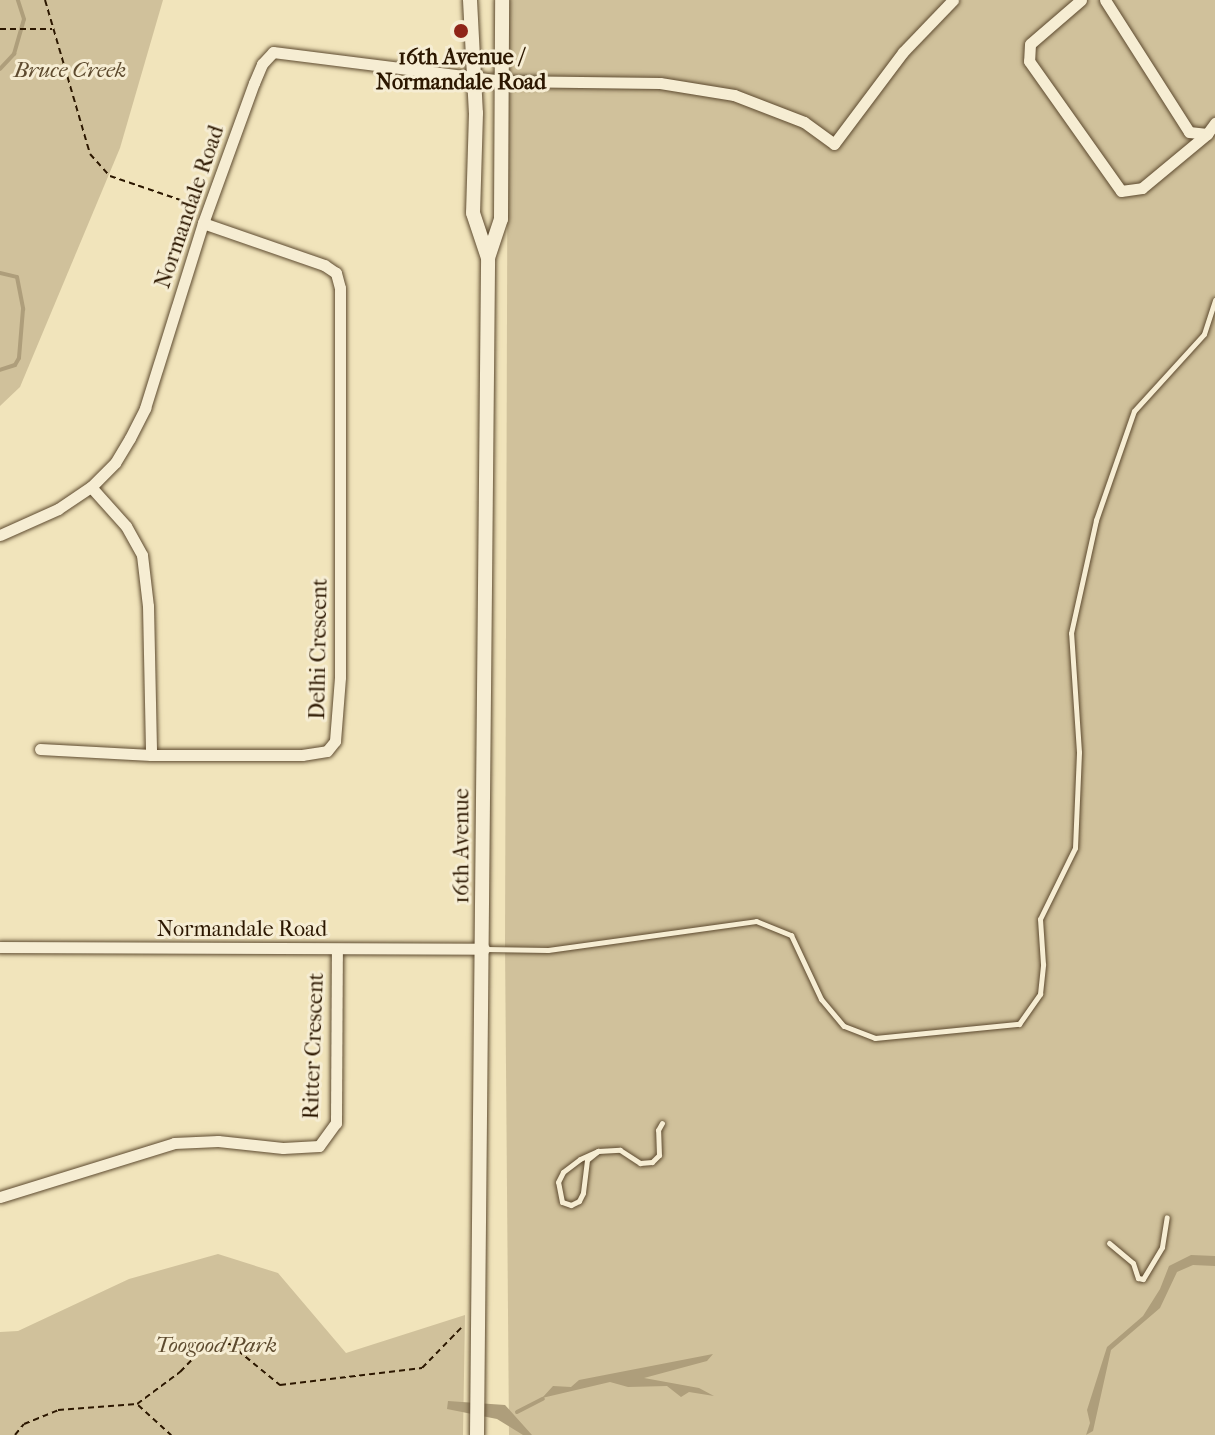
<!DOCTYPE html>
<html>
<head>
<meta charset="utf-8">
<style>
  body { margin:0 }
  #map { position:relative; width:1215px; height:1435px; overflow:hidden; background:#f1e4bb; font-family:"IM FELL French Canon",serif }
  div>[style] { position:absolute }
  .green>* { inset:0; background:#d0c19b }
  .water>* { inset:0; background:#ae9e7b }
  .stream>* { height:4px; margin:-2px; padding:0 2px; transform-origin:2px; border-radius:2px; background:#ae9e7b }
  .path>* { height:2px; margin-top:-1px; transform-origin:0; background:repeating-linear-gradient(90deg,#2c1700 0 6px,transparent 0 10px) }
  .roads { filter:drop-shadow(0 0 2px #5d4a2f) drop-shadow(0 0 2px #5d4a2f) }
  .lane>* { height:5px; margin:-2.5px; padding:0 2.5px; transform-origin:2.5px; border-radius:2.5px; background:#f6edd3 }
  .street>* { height:11px; margin:-5.5px; padding:0 5.5px; transform-origin:5.5px; border-radius:5.5px; background:#f6edd3 }
  .secondary>* { height:14px; margin:-7px; padding:0 7px; transform-origin:7px; border-radius:7px; background:#f6edd3 }
  .dots>* { width:22px; height:22px; translate:-50% -50%; box-sizing:border-box; border:4px solid #f6edd3; border-radius:50% }
  span { translate:-50% -50%; white-space:nowrap; text-align:center; line-height:1.15; -webkit-text-stroke:6px #f6edd3; paint-order:stroke }
  .poi-label { font-size:22px; color:#2c1700; font-weight:700 }
  .park-label { font-size:22px; color:#5d4a2e; font-style:italic }
  .street-label { font-size:22px; color:#2c1700 }
</style>
</head>
<body>
<div id="map">
  <div class="green">
    <div style="clip-path:polygon(0 0,163px 0,120px 148px,20px 387px,0 406px)"></div>
    <div style="clip-path:polygon(508px 0,1215px 0,1215px 1435px,509px 1435px,505px 944px)"></div>
    <div style="clip-path:polygon(218px 1254px,278px 1273px,346px 1353px,465px 1315px,463px 1435px,0 1435px,0 1332px,18px 1331px,129px 1279px)"></div>
  </div>
  <div class="water">
    <div style="clip-path:polygon(1191px 1255px,1215px 1256px,1215px 1266px,1193px 1265px,1177px 1272px,1160px 1308px,1111px 1350px,1093px 1431px,1086px 1435px,1090px 1423px,1087px 1410px,1107px 1347px,1143px 1316px,1160px 1289px,1169px 1266px)"></div>
    <div style="clip-path:polygon(713px 1354px,707px 1361px,644px 1378px,699px 1388px,714px 1396px,689px 1392px,681px 1397px,667px 1386px,628px 1387px,610px 1382px,542px 1398px,553px 1386px,571px 1387px,579px 1380px)"></div>
    <div style="clip-path:polygon(448px 1401px,505px 1405px,532px 1435px,523px 1435px,497px 1419px,447px 1409px)"></div>
  </div>
  <div class="stream">
    <div style="left:0;top:69px;width:21px;rotate:-47deg"></div>
    <div style="left:14px;top:54px;width:36px;rotate:-74deg"></div>
    <div style="left:24px;top:19px;width:20px;rotate:-108deg"></div>
    <div style="left:0;top:273px;width:17px;rotate:13deg"></div>
    <div style="left:17px;top:277px;width:33px;rotate:79deg"></div>
    <div style="left:23px;top:309px;width:49px;rotate:94.7deg"></div>
    <div style="left:19px;top:358px;width:8px;rotate:120deg"></div>
    <div style="left:15px;top:365px;width:16px;rotate:162deg"></div>
    <div style="left:517px;top:1412px;width:29px;rotate:-27deg"></div>
  </div>
  <div class="path">
    <div style="left:45px;top:0;width:160px;rotate:73.7deg"></div>
    <div style="left:90px;top:154px;width:30px;rotate:48deg"></div>
    <div style="left:110px;top:176px;width:90px;rotate:18.8deg"></div>
    <div style="left:0;top:29px;width:52px"></div>
    <div style="left:138px;top:1405px;width:45px;rotate:42.3deg"></div>
    <div style="left:15px;top:1435px;width:14px;rotate:-51deg"></div>
    <div style="left:24px;top:1424px;width:37px;rotate:-22deg"></div>
    <div style="left:58px;top:1410px;width:79px;rotate:-4.3deg"></div>
    <div style="left:137px;top:1404px;width:54px;rotate:-36.7deg"></div>
    <div style="left:180px;top:1372px;width:39px;rotate:-46deg"></div>
    <div style="left:207px;top:1344px;width:23px"></div>
    <div style="left:230px;top:1344px;width:65px;rotate:39.4deg"></div>
    <div style="left:280px;top:1385px;width:143px;rotate:-6.8deg"></div>
    <div style="left:422px;top:1368px;width:56px;rotate:-45.7deg"></div>
  </div>
  <div class="roads">
    <div class="lane">
      <div style="left:485px;top:949px;width:63px;rotate:0.9deg"></div>
      <div style="left:548px;top:950px;width:210px;rotate:-7.9deg"></div>
      <div style="left:756px;top:921px;width:38px;rotate:22deg"></div>
      <div style="left:791px;top:935px;width:71px;rotate:64.9deg"></div>
      <div style="left:821px;top:999px;width:35px;rotate:50deg"></div>
      <div style="left:844px;top:1026px;width:33px;rotate:21deg"></div>
      <div style="left:875px;top:1038px;width:145px;rotate:-5.6deg"></div>
      <div style="left:1019px;top:1024px;width:37px;rotate:-55deg"></div>
      <div style="left:1040px;top:994px;width:30px;rotate:-84deg"></div>
      <div style="left:1043px;top:964px;width:45px;rotate:-93.8deg"></div>
      <div style="left:1040px;top:919px;width:79px;rotate:-63.8deg"></div>
      <div style="left:1075px;top:848px;width:96px;rotate:-87.6deg"></div>
      <div style="left:1079px;top:752px;width:119px;rotate:-93.8deg"></div>
      <div style="left:1071px;top:633px;width:116px;rotate:-77.5deg"></div>
      <div style="left:1096px;top:520px;width:115px;rotate:-70.8deg"></div>
      <div style="left:1134px;top:411px;width:104px;rotate:-47.7deg"></div>
      <div style="left:1204px;top:334px;width:36px;rotate:-72deg"></div>
      <div style="left:598px;top:1151px;width:14px;rotate:141deg"></div>
      <div style="left:587px;top:1160px;width:33px;rotate:97deg"></div>
      <div style="left:583px;top:1193px;width:9px;rotate:117deg"></div>
      <div style="left:579px;top:1201px;width:9px;rotate:153deg"></div>
      <div style="left:571px;top:1205px;width:9px;rotate:-162deg"></div>
      <div style="left:562px;top:1202px;width:20px;rotate:-101deg"></div>
      <div style="left:558px;top:1182px;width:11px;rotate:-63deg"></div>
      <div style="left:563px;top:1172px;width:21px;rotate:-37deg"></div>
      <div style="left:580px;top:1159px;width:20px;rotate:-24deg"></div>
      <div style="left:598px;top:1151px;width:22px;rotate:-3deg"></div>
      <div style="left:620px;top:1150px;width:24px;rotate:33deg"></div>
      <div style="left:640px;top:1163px;width:12px;rotate:-5deg"></div>
      <div style="left:652px;top:1162px;width:10px;rotate:-45deg"></div>
      <div style="left:659px;top:1155px;width:25px;rotate:-92deg"></div>
      <div style="left:658px;top:1130px;width:8px;rotate:-60deg"></div>
      <div style="left:1109px;top:1243px;width:31px;rotate:40deg"></div>
      <div style="left:1133px;top:1263px;width:16px;rotate:72deg"></div>
      <div style="left:1138px;top:1278px;width:5px;rotate:11deg"></div>
      <div style="left:1143px;top:1279px;width:37px;rotate:-59deg"></div>
      <div style="left:1162px;top:1247px;width:30px;rotate:-81deg"></div>
    </div>
    <div class="street">
      <div style="left:1081px;top:0;width:67px;rotate:139.2deg"></div>
      <div style="left:1030px;top:44px;width:17px;rotate:93deg"></div>
      <div style="left:1029px;top:61px;width:159px;rotate:54.7deg"></div>
      <div style="left:1121px;top:191px;width:21px;rotate:-8deg"></div>
      <div style="left:1142px;top:188px;width:85px;rotate:-39.7deg"></div>
      <div style="left:1105px;top:0;width:156px;rotate:57.5deg"></div>
      <div style="left:1189px;top:132px;width:18px;rotate:6deg"></div>
      <div style="left:1207px;top:134px;width:14px;rotate:-54deg"></div>
      <div style="left:91px;top:487px;width:52px;rotate:48.1deg"></div>
      <div style="left:126px;top:526px;width:33px;rotate:61deg"></div>
      <div style="left:142px;top:555px;width:51px;rotate:83.3deg"></div>
      <div style="left:148px;top:606px;width:149px;rotate:88.8deg"></div>
      <div style="left:0;top:535px;width:64px;rotate:-24.1deg"></div>
      <div style="left:58px;top:509px;width:40px;rotate:-34deg"></div>
      <div style="left:91px;top:487px;width:34px;rotate:-45deg"></div>
      <div style="left:115px;top:463px;width:29px;rotate:-59deg"></div>
      <div style="left:130px;top:438px;width:34px;rotate:-63deg"></div>
      <div style="left:145px;top:408px;width:194px;rotate:-72.6deg"></div>
      <div style="left:203px;top:223px;width:149px;rotate:-70deg"></div>
      <div style="left:254px;top:83px;width:21px;rotate:-67deg"></div>
      <div style="left:262px;top:64px;width:16px;rotate:-47deg"></div>
      <div style="left:273px;top:52px;width:230px;rotate:7.2deg"></div>
      <div style="left:501px;top:81px;width:159px;rotate:0.7deg"></div>
      <div style="left:660px;top:83px;width:75px;rotate:9.2deg"></div>
      <div style="left:734px;top:95px;width:75px;rotate:21.1deg"></div>
      <div style="left:804px;top:122px;width:37px;rotate:36deg"></div>
      <div style="left:834px;top:144px;width:115px;rotate:-53.1deg"></div>
      <div style="left:903px;top:52px;width:72px;rotate:-46.1deg"></div>
      <div style="left:40px;top:749px;width:111px;rotate:3.1deg"></div>
      <div style="left:151px;top:755px;width:151px"></div>
      <div style="left:302px;top:755px;width:25px;rotate:-9deg"></div>
      <div style="left:327px;top:751px;width:13px;rotate:-51deg"></div>
      <div style="left:335px;top:741px;width:64px;rotate:-85.5deg"></div>
      <div style="left:340px;top:677px;width:389px;rotate:-90deg"></div>
      <div style="left:340px;top:288px;width:16px;rotate:-105deg"></div>
      <div style="left:336px;top:273px;width:14px;rotate:-146deg"></div>
      <div style="left:324px;top:265px;width:128px;rotate:-160.9deg"></div>
      <div style="left:0;top:947px;width:484px;rotate:0.2deg"></div>
      <div style="left:0;top:1197px;width:182px;rotate:-17.2deg"></div>
      <div style="left:174px;top:1143px;width:44px;rotate:-2.6deg"></div>
      <div style="left:218px;top:1141px;width:65px;rotate:6.1deg"></div>
      <div style="left:283px;top:1148px;width:36px;rotate:-3deg"></div>
      <div style="left:319px;top:1146px;width:29px;rotate:-54deg"></div>
      <div style="left:336px;top:1123px;width:172px;rotate:-89.7deg"></div>
    </div>
    <div class="secondary">
      <div style="left:470px;top:0;width:113px;rotate:87deg"></div>
      <div style="left:476px;top:113px;width:100px;rotate:91.7deg"></div>
      <div style="left:473px;top:213px;width:47px;rotate:71.6deg"></div>
      <div style="left:477px;top:1435px;width:1177px;rotate:-89.46deg"></div>
      <div style="left:488px;top:258px;width:41px;rotate:-71.6deg"></div>
      <div style="left:501px;top:219px;width:219px;rotate:-89.7deg"></div>
    </div>
  </div>
  <div class="dots">
    <div style="left:461px;top:31px;background:#8f2418"></div>
  </div>
  <div class="poi-label">
    <span style="left:461px;top:70px">16th Avenue /<br>Normandale Road</span>
  </div>
  <div class="park-label">
    <span style="left:70px;top:71px">Bruce Creek</span>
    <span style="left:216px;top:1346px">Toogood Park</span>
  </div>
  <div class="street-label">
    <span style="left:190px;top:207px;rotate:-71deg">Normandale Road</span>
    <span style="left:319px;top:649px;rotate:-89deg">Delhi Crescent</span>
    <span style="left:462px;top:846px;rotate:-90deg">16th Avenue</span>
    <span style="left:242px;top:930px">Normandale Road</span>
    <span style="left:314px;top:1046px;rotate:-88deg">Ritter Crescent</span>
  </div>
</div>
</body>
</html>
